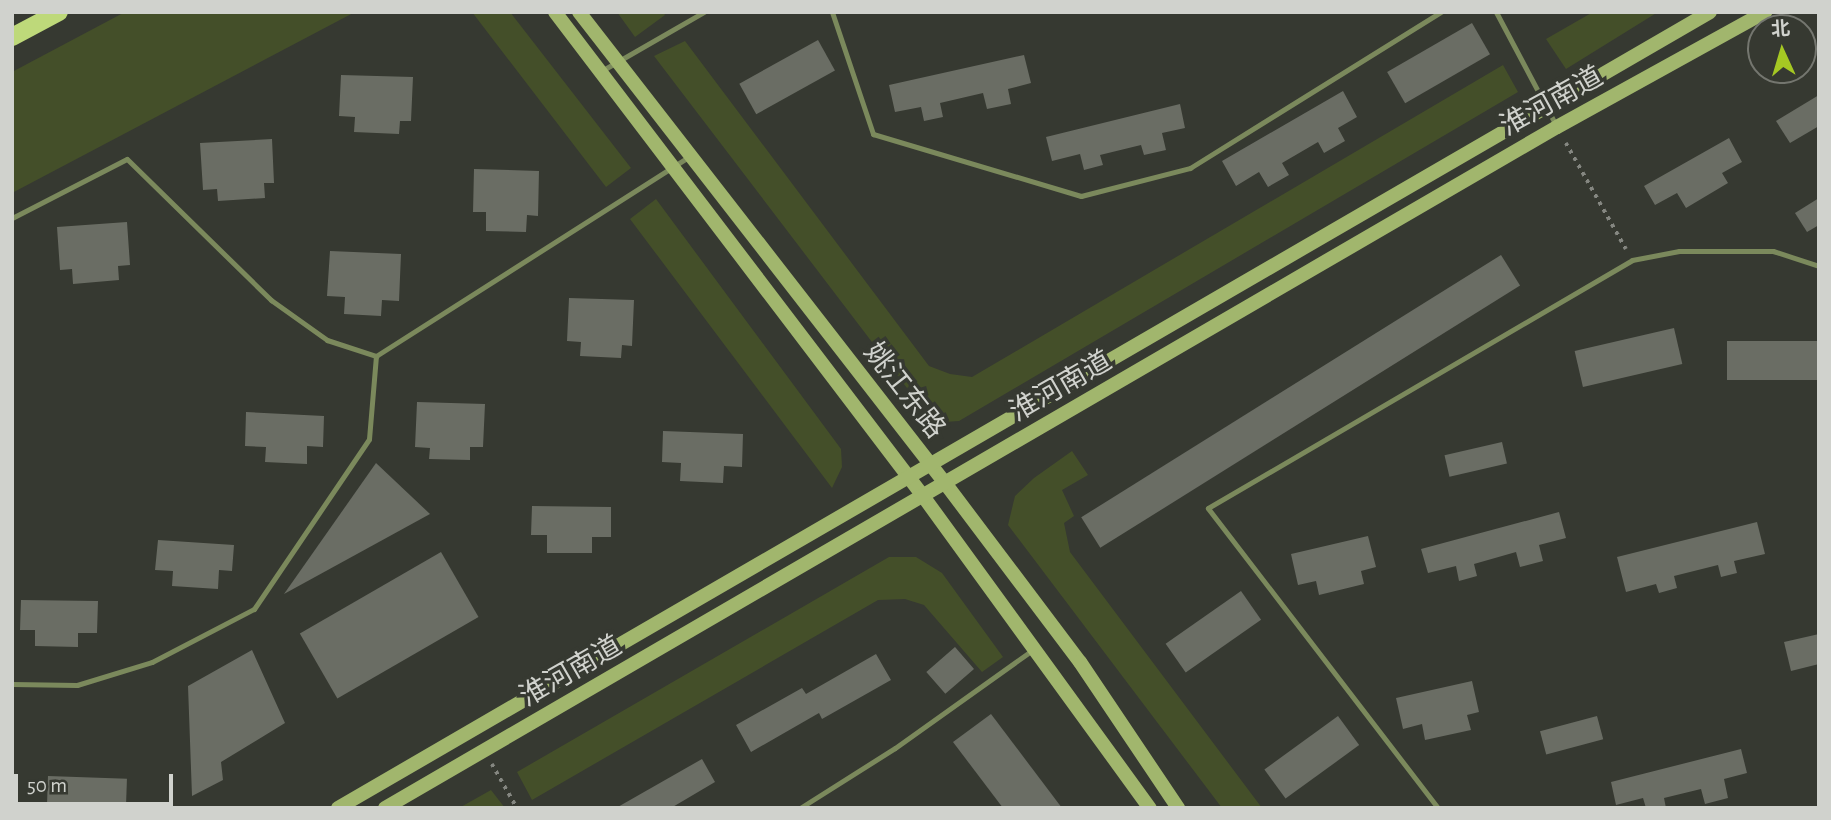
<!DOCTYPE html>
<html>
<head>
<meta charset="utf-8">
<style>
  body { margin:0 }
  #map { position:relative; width:1831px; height:820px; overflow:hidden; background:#363931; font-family:"Alegreya Sans","Noto Sans SC",sans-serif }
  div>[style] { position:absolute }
  .green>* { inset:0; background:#444f29 }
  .building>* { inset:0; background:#6a6d64; transform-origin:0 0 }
  .path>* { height:3.5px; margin-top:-1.75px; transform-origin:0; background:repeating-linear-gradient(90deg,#858781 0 3.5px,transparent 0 8.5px) }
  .lane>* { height:5px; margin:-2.5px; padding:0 2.5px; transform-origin:2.5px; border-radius:2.5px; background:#7b895c }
  .secondary>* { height:14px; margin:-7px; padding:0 7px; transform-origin:7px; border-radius:7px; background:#a1b66d }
  .primary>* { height:18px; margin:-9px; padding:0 9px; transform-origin:9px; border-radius:9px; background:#bed97a }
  span { translate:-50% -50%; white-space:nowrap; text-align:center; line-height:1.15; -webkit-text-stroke:7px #363931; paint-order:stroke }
  .street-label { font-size:28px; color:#d0d2cd }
  .frame { position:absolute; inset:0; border:14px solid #d0d2cd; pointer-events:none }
  .north { position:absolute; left:1747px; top:14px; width:70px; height:70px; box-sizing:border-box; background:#363931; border:2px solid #74766f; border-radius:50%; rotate:356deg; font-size:19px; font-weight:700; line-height:28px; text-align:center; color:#d0d2cd }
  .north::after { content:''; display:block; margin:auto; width:24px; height:32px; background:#a5c823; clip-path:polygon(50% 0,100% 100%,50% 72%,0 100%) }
  .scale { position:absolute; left:14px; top:774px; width:159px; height:32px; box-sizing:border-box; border:4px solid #d0d2cd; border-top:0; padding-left:9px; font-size:21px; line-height:24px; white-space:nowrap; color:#d0d2cd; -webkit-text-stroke:5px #363931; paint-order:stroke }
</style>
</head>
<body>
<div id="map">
  <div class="green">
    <div style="clip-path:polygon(125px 12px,355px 12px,12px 193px,12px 72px)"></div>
    <div style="clip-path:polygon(472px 12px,510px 12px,631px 168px,606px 187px)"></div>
    <div style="clip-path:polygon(617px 12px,663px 12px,665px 15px,635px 37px)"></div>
    <div style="clip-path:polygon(1593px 12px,1658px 12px,1566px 69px,1546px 39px)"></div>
    <div style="clip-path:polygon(685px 41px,929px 366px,950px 374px,972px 377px,1503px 65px,1518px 92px,959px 421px,944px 422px,923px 409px,654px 56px)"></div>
    <div style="clip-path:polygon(656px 199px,841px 449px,842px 467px,832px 488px,630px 219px)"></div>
    <div style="clip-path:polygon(1072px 451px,1088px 475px,1062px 490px,1074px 516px,1064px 523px,1070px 552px,1262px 808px,1222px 808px,1008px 525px,1015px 496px,1034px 478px)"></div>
    <div style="clip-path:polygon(889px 557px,916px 557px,942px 573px,1003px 657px,982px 672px,924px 605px,905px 599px,878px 600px,532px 800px,517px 772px)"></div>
    <div style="clip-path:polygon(491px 790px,505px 808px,459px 808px)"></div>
  </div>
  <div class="building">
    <div style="left:1472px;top:23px;width:36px;height:98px;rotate:60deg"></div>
    <div style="left:818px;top:40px;width:35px;height:90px;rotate:61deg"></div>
    <div style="clip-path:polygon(1024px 55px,1031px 83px,1008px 89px,1011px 104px,987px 109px,983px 93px,940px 103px,943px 117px,924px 121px,921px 107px,895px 112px,889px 85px)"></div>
    <div style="clip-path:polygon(341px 75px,413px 77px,411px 121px,400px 121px,399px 134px,354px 132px,355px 117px,339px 116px)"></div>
    <div style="clip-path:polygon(1343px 91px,1357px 117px,1338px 128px,1345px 141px,1324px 153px,1318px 142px,1282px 163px,1289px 175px,1268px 187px,1259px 172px,1236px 186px,1222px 161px)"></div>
    <div style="clip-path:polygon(1819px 95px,1819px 126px,1790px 143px,1776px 121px)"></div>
    <div style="clip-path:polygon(1180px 104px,1185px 128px,1162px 133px,1166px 150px,1144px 155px,1141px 145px,1100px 155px,1103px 165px,1084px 170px,1080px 154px,1052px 161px,1046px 137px)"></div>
    <div style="clip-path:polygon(1729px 138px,1742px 162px,1722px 173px,1728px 183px,1686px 208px,1677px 193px,1655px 205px,1644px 186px)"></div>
    <div style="clip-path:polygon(272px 139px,274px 183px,264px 183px,265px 198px,218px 201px,217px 189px,203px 190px,200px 143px)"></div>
    <div style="clip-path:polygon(474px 169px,539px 171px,538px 216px,527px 215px,526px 232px,486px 231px,486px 212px,473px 212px)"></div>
    <div style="clip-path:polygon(1819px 198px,1819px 225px,1807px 232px,1795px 213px)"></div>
    <div style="clip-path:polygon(127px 222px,130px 265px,118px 266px,119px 280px,73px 284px,72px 269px,60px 270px,57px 227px)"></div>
    <div style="clip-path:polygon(330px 251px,401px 254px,399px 301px,382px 300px,381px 316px,344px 314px,345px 297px,327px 296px)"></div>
    <div style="left:1501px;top:255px;width:36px;height:495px;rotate:58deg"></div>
    <div style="clip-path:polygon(569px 298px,634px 300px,632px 346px,622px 345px,621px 358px,580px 356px,581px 342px,567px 341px)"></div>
    <div style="left:1674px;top:328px;width:37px;height:102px;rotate:77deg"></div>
    <div style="left:1819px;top:341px;width:39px;height:92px;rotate:90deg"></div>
    <div style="clip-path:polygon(417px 402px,485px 404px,483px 447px,470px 447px,470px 460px,429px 459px,430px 448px,415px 447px)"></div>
    <div style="clip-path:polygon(246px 412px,324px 416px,323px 447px,307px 446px,307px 464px,265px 462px,266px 447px,245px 446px)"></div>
    <div style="clip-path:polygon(663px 431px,743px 434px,742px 467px,724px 466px,723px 483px,680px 481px,681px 463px,662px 462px)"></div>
    <div style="left:1502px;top:442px;width:22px;height:59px;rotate:77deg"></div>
    <div style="clip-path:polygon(376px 463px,430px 514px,284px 594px)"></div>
    <div style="clip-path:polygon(532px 506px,611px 507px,611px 537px,592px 537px,592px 553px,547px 553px,547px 535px,531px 535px)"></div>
    <div style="clip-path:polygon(1559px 512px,1566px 538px,1539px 545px,1543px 561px,1520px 567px,1516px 552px,1474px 564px,1477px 576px,1459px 581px,1456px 566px,1428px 573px,1421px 549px)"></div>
    <div style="clip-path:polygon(1757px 522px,1765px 554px,1734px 561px,1737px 573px,1721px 577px,1718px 565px,1674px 576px,1677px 588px,1659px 593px,1656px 584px,1626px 592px,1617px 557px)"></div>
    <div style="clip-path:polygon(1368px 536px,1376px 567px,1361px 571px,1364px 584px,1319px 595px,1316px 581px,1298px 585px,1291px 554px)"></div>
    <div style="clip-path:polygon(158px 540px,234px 545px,232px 571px,219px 570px,218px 589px,172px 586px,173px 571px,155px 570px)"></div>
    <div style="left:441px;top:552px;width:75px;height:163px;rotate:60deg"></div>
    <div style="left:1241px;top:591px;width:35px;height:92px;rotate:55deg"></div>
    <div style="clip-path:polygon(21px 600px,98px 601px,97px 633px,78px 633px,78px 647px,35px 646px,35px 630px,20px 630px)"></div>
    <div style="clip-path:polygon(1819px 634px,1819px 664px,1791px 671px,1784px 642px)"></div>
    <div style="left:955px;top:647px;width:29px;height:38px;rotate:49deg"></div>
    <div style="clip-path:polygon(252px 650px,285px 723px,221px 762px,223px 780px,192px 796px,188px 686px)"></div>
    <div style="clip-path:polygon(876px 654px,891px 680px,822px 719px,819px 713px,751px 752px,736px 725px,802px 688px,806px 694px)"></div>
    <div style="clip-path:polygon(1472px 681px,1479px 712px,1467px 715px,1471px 730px,1425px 740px,1422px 724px,1403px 729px,1396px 698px)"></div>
    <div style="clip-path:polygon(991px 714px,1062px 808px,1003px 808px,953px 742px)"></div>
    <div style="left:1338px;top:716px;width:36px;height:91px;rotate:54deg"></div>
    <div style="left:1597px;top:716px;width:24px;height:59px;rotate:75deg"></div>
    <div style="clip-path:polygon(1741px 749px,1747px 773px,1724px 779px,1728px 798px,1705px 804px,1701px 789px,1664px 798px,1666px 808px,1646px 808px,1643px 798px,1616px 805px,1611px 782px)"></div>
    <div style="clip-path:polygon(702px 759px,715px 782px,671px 808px,616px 808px)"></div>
    <div style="left:48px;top:776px;width:79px;height:32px;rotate:2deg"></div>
  </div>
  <div class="path">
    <div style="left:1566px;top:143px;width:122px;rotate:60.5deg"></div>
    <div style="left:492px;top:764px;width:51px;rotate:60.4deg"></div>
  </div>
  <div class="lane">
    <div style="left:832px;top:12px;width:129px;rotate:71.4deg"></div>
    <div style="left:873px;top:134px;width:217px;rotate:16.6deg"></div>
    <div style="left:1081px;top:196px;width:113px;rotate:-14.4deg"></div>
    <div style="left:1190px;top:168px;width:296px;rotate:-31.9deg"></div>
    <div style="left:1496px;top:12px;width:130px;rotate:62.1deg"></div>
    <div style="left:603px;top:70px;width:116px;rotate:-29.9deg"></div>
    <div style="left:12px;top:218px;width:129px;rotate:-27.2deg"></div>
    <div style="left:127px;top:159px;width:202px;rotate:44.4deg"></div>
    <div style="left:271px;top:300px;width:69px;rotate:35.5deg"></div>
    <div style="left:327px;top:340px;width:52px;rotate:18.1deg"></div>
    <div style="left:376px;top:356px;width:372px;rotate:-32.5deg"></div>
    <div style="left:12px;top:684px;width:65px;rotate:0.9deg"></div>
    <div style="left:77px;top:685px;width:78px;rotate:-17deg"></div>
    <div style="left:152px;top:662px;width:115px;rotate:-27.5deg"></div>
    <div style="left:254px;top:609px;width:205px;rotate:-55.9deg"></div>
    <div style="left:369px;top:439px;width:83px;rotate:-85.2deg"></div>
    <div style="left:800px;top:808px;width:112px;rotate:-32.3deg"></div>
    <div style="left:895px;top:748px;width:171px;rotate:-35.5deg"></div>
    <div style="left:1438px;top:808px;width:378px;rotate:-127.5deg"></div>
    <div style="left:1208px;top:508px;width:491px;rotate:-30.3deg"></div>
    <div style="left:1632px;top:260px;width:48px;rotate:-10.8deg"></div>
    <div style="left:1679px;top:251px;width:94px"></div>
    <div style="left:1773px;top:251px;width:48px;rotate:18.1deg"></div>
  </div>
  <div class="secondary">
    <div style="left:555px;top:12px;width:608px;rotate:52.75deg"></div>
    <div style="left:923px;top:496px;width:386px;rotate:54deg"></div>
    <div style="left:579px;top:12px;width:596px;rotate:52.15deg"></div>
    <div style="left:945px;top:483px;width:224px;rotate:53deg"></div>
    <div style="left:1080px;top:662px;width:176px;rotate:56.1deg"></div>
    <div style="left:338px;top:808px;width:1586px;rotate:-30.12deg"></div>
    <div style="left:385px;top:808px;width:1355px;rotate:-30.16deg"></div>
    <div style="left:1557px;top:127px;width:238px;rotate:-28.9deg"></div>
  </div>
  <div class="primary">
    <div style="left:12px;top:37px;width:53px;rotate:-28deg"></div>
  </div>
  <div class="street-label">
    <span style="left:1552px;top:102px;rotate:-29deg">淮河南道</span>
    <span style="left:1061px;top:387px;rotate:-30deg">淮河南道</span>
    <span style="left:904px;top:391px;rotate:52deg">姚江东路</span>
    <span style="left:571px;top:672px;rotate:-30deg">淮河南道</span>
  </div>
  <div class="frame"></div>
  <div class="north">北</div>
  <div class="scale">50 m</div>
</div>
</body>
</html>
